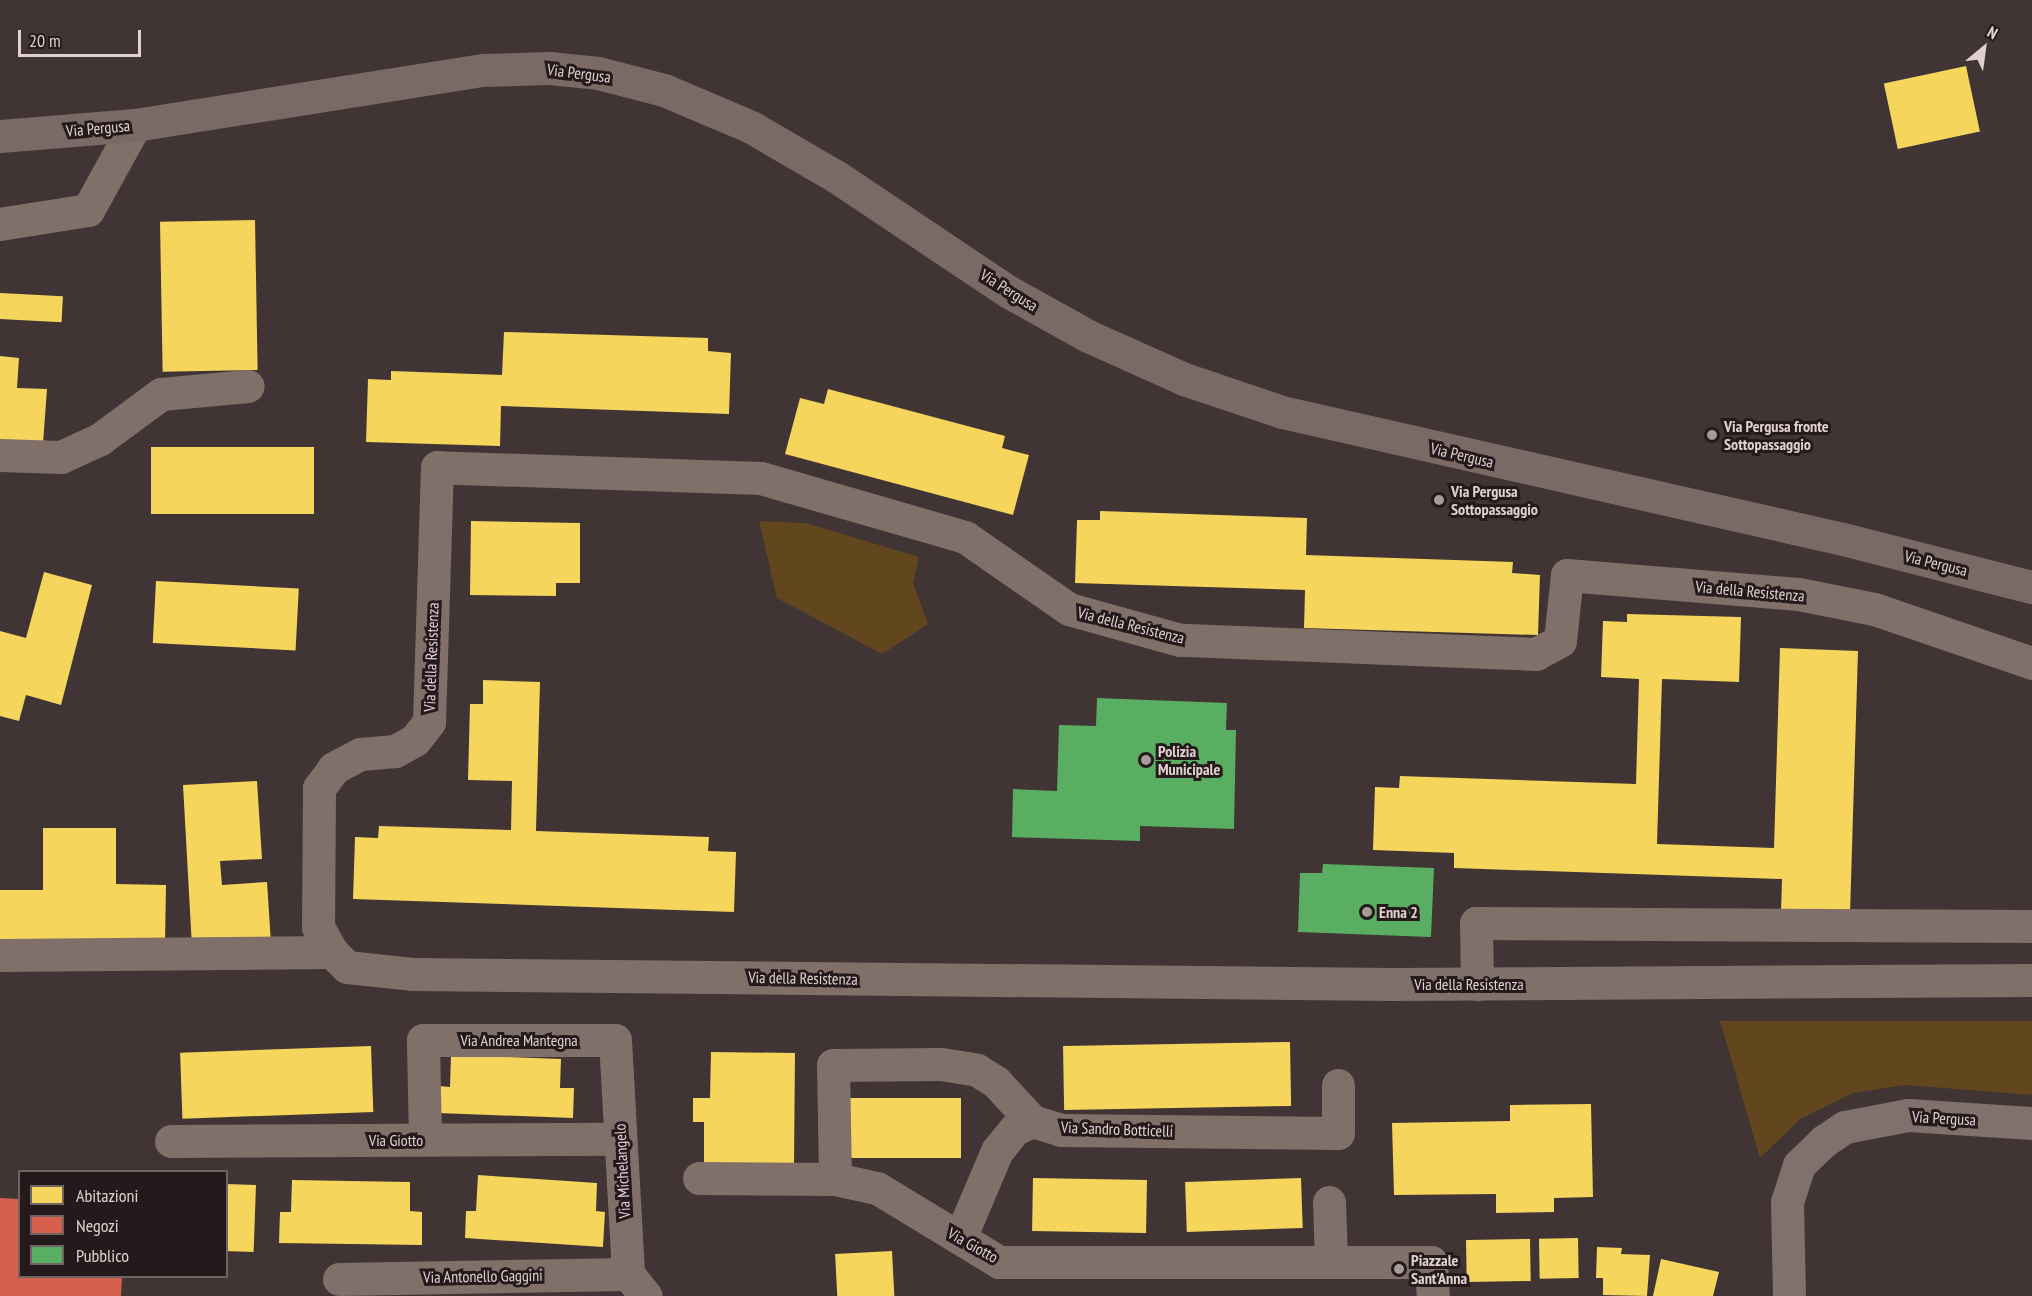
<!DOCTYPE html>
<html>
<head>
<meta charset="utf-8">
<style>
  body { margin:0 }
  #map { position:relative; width:2032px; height:1296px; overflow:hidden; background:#403434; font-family:"PT Sans Narrow",sans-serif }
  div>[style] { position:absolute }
  .green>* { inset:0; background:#61461e }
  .homes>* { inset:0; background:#f6d55c; transform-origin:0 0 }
  .shops>* { inset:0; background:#d6604d }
  .public>* { inset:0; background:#5aae61 }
  .pedestrian>* { height:33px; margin:-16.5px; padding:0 16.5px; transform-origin:16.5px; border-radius:16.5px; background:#81706a }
  .minor>* { height:33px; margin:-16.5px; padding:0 16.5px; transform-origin:16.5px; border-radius:16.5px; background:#81706a }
  .secondary>* { height:33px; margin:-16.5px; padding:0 16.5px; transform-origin:16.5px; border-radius:16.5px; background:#7a6964 }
  .primary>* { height:33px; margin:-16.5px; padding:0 16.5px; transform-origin:16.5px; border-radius:16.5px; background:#81716d }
  .dots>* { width:16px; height:16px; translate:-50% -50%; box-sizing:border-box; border:3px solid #251a1b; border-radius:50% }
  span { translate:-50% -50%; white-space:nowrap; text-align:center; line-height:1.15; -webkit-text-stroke:6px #251a1b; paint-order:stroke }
  .street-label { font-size:16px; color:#e0d0d1 }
  .poi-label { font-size:16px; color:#e0d0d1; font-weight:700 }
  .left { translate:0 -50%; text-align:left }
  .legend { position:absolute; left:18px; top:1170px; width:210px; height:108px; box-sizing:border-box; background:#251a1b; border:2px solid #706364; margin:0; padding:8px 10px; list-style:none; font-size:18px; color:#e0d0d1 }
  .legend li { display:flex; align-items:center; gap:12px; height:30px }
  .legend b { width:30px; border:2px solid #706364 }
  .north { position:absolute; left:1954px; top:18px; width:60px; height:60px; -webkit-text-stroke:4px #251a1b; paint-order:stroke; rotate:29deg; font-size:16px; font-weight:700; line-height:24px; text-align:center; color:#e0d0d1 }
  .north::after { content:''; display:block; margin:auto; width:21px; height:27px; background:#e0d0d1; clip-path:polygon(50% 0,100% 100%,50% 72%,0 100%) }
  .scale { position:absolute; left:18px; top:30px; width:123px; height:27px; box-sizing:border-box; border:3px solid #e0d0d1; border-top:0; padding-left:8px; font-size:18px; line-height:21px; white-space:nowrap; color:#e0d0d1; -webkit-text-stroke:4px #251a1b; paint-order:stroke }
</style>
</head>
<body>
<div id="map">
  <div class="green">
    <div style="clip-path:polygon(759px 521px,806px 523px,919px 557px,913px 583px,928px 624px,882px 654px,777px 598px)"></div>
    <div style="clip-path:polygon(1720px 1021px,2032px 1021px,2032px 1095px,1905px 1085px,1853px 1093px,1800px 1119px,1760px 1158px)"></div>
  </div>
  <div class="homes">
    <div style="left:1966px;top:66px;width:67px;height:84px;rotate:78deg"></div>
    <div style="left:255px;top:220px;width:150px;height:95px;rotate:89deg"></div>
    <div style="left:0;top:293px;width:63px;height:26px;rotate:3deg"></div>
    <div style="clip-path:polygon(504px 332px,708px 338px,708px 351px,731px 353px,729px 414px,501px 406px,500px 446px,366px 442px,368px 379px,391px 380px,391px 371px,502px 375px)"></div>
    <div style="clip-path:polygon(0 356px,19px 358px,17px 388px,47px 389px,43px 444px,0 441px)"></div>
    <div style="clip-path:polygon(828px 389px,1005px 436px,1002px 448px,1029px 455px,1013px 515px,785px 454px,800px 398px,824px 404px)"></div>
    <div style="left:151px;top:447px;width:163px;height:67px"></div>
    <div style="clip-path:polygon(1100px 511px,1307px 518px,1306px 555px,1513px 562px,1512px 573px,1540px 575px,1538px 635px,1304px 628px,1305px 590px,1075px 583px,1077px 520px,1100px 520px)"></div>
    <div style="clip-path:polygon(471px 521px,580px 523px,580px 583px,556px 583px,556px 596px,470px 595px)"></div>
    <div style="clip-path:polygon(44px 572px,92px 585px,61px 705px,26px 695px,19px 721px,0 716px,0 631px,26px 638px)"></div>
    <div style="left:156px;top:581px;width:143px;height:62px;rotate:3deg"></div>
    <div style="clip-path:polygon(1627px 614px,1741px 617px,1739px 682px,1662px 679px,1657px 844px,1774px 848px,1780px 648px,1858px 651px,1850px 914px,1781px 912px,1782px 879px,1454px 868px,1454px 853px,1373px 850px,1375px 787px,1399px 788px,1400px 776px,1636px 784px,1639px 679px,1601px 677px,1603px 621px,1627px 622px)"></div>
    <div style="clip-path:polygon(483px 680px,540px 682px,536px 831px,709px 837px,708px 851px,736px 852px,734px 912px,353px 899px,355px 837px,378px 838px,379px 826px,511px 830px,512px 781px,468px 780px,470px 704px,483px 704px)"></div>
    <div style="clip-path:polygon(257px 781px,262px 859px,220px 861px,222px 885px,267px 882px,271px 943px,192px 947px,183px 785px)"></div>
    <div style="clip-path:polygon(43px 828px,116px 828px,116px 884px,166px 885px,165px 945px,0 945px,0 890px,43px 890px)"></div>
    <div style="left:1290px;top:1042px;width:64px;height:227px;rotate:89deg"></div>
    <div style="left:371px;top:1046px;width:66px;height:191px;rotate:88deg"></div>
    <div style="clip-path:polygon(711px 1052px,795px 1053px,794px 1164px,704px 1163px,704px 1122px,693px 1122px,693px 1098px,710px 1098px)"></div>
    <div style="clip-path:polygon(451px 1055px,561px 1059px,560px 1088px,574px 1088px,573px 1118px,438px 1113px,439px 1086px,450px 1087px)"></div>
    <div style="left:847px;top:1098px;width:114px;height:60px"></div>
    <div style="clip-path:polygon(1591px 1104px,1593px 1197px,1554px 1198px,1554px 1212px,1496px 1213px,1496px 1194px,1394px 1195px,1392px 1123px,1510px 1121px,1510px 1105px)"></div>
    <div style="clip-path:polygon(478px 1175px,597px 1183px,596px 1211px,605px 1212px,603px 1247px,465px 1238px,466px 1211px,476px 1211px)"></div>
    <div style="left:1033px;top:1178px;width:114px;height:53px;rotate:1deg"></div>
    <div style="left:1301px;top:1178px;width:50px;height:116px;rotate:88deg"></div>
    <div style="clip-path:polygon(292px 1180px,410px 1182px,410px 1211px,422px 1212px,422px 1245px,279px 1243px,280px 1212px,291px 1212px)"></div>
    <div style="left:226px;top:1184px;width:30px;height:67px;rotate:2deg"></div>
    <div style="left:1578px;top:1238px;width:40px;height:39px;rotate:89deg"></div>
    <div style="left:1530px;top:1239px;width:42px;height:64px;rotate:89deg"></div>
    <div style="clip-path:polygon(1597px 1247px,1622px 1248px,1621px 1254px,1650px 1255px,1647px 1296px,1603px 1295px,1603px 1278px,1596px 1278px)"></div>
    <div style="left:892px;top:1251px;width:45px;height:57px;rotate:87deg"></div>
    <div style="clip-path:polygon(1661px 1259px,1719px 1272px,1713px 1296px,1653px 1296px)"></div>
  </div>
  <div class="shops">
    <div style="clip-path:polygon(0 1198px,20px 1199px,20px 1276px,122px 1276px,121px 1296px,0 1296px)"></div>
  </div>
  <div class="public">
    <div style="clip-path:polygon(1097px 698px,1227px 703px,1226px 730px,1236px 730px,1234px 829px,1140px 826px,1140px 841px,1012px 837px,1013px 789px,1057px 791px,1059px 725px,1096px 726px)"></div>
    <div style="clip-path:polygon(1323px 864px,1434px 868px,1431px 937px,1298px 932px,1300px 873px,1322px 873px)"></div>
  </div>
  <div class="pedestrian">
    <div style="left:0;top:955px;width:332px;rotate:-0.5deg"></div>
  </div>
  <div class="minor">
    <div style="left:0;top:224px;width:89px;rotate:-9deg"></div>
    <div style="left:88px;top:210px;width:97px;rotate:-61.1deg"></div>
    <div style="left:0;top:455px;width:61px;rotate:1.9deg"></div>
    <div style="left:61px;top:457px;width:43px;rotate:-24.8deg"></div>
    <div style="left:100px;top:439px;width:76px;rotate:-36.4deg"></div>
    <div style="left:161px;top:394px;width:87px;rotate:-5.3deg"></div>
    <div style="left:2032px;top:663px;width:167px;rotate:-161.1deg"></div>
    <div style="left:1874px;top:609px;width:77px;rotate:-168.8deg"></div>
    <div style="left:1798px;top:594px;width:232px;rotate:-175.3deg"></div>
    <div style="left:1567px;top:575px;width:66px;rotate:96.1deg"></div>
    <div style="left:1560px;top:641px;width:27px;rotate:152deg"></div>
    <div style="left:1536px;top:654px;width:356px;rotate:-177.7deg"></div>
    <div style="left:1180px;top:640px;width:115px;rotate:-164.4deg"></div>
    <div style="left:1069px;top:609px;width:126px;rotate:-145.3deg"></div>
    <div style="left:965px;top:537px;width:212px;rotate:-163.9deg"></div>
    <div style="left:761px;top:478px;width:324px;rotate:-178.1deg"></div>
    <div style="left:437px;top:467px;width:255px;rotate:91.8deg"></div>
    <div style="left:429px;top:722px;width:23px;rotate:128deg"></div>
    <div style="left:415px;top:740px;width:23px;rotate:151deg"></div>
    <div style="left:395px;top:751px;width:35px;rotate:175deg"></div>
    <div style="left:360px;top:754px;width:30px;rotate:152deg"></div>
    <div style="left:334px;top:768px;width:25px;rotate:127deg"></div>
    <div style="left:319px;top:788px;width:139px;rotate:90.4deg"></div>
    <div style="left:318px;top:927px;width:29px;rotate:61deg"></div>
    <div style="left:332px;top:952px;width:21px;rotate:45deg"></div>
    <div style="left:347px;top:967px;width:65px;rotate:6.1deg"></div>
    <div style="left:412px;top:974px;width:980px;rotate:0.58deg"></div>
    <div style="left:1392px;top:984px;width:640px;rotate:-0.36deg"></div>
    <div style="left:1477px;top:984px;width:61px;rotate:-90.9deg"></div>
    <div style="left:1476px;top:923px;width:556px;rotate:0.31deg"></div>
    <div style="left:425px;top:1139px;width:99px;rotate:-91.2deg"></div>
    <div style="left:423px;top:1040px;width:192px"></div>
    <div style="left:615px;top:1040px;width:234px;rotate:86.8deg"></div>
    <div style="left:628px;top:1274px;width:28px;rotate:51deg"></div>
    <div style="left:171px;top:1141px;width:449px;rotate:-0.3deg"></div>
    <div style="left:699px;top:1178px;width:136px;rotate:0.4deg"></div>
    <div style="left:835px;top:1179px;width:43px;rotate:12.1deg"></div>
    <div style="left:877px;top:1188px;width:143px;rotate:31.2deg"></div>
    <div style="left:999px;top:1262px;width:432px"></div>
    <div style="left:1431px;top:1262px;width:34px;rotate:87deg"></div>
    <div style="left:835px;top:1179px;width:114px;rotate:-91deg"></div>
    <div style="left:833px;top:1065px;width:108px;rotate:-0.5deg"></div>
    <div style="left:941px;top:1064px;width:36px;rotate:9deg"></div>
    <div style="left:977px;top:1070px;width:22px;rotate:32deg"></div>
    <div style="left:996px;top:1082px;width:53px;rotate:47.3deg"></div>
    <div style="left:1032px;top:1121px;width:30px;rotate:17deg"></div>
    <div style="left:1061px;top:1130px;width:277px;rotate:0.6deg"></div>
    <div style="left:1338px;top:1133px;width:48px;rotate:-90deg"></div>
    <div style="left:1329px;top:1202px;width:58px;rotate:88deg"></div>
    <div style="left:960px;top:1238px;width:95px;rotate:-67deg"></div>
    <div style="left:997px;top:1151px;width:28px;rotate:-51deg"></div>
    <div style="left:1015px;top:1129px;width:19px;rotate:-25deg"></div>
    <div style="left:339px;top:1279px;width:289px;rotate:-1deg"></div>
  </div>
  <div class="secondary">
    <div style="left:0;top:136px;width:135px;rotate:-4.7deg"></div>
    <div style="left:135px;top:125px;width:353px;rotate:-9deg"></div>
    <div style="left:484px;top:70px;width:65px;rotate:-1.8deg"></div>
    <div style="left:549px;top:68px;width:49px;rotate:5.8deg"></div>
    <div style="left:598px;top:73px;width:68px;rotate:14.4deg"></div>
    <div style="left:664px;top:90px;width:95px;rotate:23deg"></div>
    <div style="left:751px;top:127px;width:99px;rotate:30.2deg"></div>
    <div style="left:837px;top:177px;width:207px;rotate:33.8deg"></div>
    <div style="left:1009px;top:292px;width:90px;rotate:29.1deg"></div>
    <div style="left:1088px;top:336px;width:105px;rotate:24.1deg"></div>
    <div style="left:1184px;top:379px;width:103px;rotate:18.6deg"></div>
    <div style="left:1282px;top:412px;width:575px;rotate:12.76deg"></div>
    <div style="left:1843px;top:539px;width:195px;rotate:14.3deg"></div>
  </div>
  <div class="primary">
    <div style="left:1789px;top:1296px;width:94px;rotate:-91.2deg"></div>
    <div style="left:1787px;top:1202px;width:39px;rotate:-72deg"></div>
    <div style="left:1799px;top:1165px;width:35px;rotate:-44deg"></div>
    <div style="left:1824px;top:1141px;width:25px;rotate:-34deg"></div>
    <div style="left:1845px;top:1127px;width:64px;rotate:-10.8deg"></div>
    <div style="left:1908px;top:1115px;width:124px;rotate:3.7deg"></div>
  </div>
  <div class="dots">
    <div style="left:1712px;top:435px;background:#a8999a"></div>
    <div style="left:1439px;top:500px;background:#a8999a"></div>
    <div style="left:1146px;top:760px;background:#a8999a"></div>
    <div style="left:1367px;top:912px;background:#a8999a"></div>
    <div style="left:1399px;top:1269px;background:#a8999a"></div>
  </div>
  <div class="street-label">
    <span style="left:579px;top:73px;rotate:7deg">Via Pergusa</span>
    <span style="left:98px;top:128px;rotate:-5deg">Via Pergusa</span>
    <span style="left:1009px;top:290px;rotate:32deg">Via Pergusa</span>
    <span style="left:1462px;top:455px;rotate:13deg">Via Pergusa</span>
    <span style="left:1936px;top:563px;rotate:14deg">Via Pergusa</span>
    <span style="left:1750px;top:591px;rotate:5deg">Via della Resistenza</span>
    <span style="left:1131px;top:625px;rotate:14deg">Via della Resistenza</span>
    <span style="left:431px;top:657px;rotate:-88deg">Via della Resistenza</span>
    <span style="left:803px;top:978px;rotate:1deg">Via della Resistenza</span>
    <span style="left:1469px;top:984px">Via della Resistenza</span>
    <span style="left:519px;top:1040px">Via Andrea Mantegna</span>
    <span style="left:1944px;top:1118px;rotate:3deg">Via Pergusa</span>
    <span style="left:1117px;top:1129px;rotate:2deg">Via Sandro Botticelli</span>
    <span style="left:396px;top:1140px">Via Giotto</span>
    <span style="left:622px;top:1171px;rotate:-93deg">Via Michelangelo</span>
    <span style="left:973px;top:1245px;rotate:29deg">Via Giotto</span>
    <span style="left:483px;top:1276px;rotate:-1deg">Via Antonello Gaggini</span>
  </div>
  <div class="poi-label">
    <span class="left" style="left:1724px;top:435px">Via Pergusa fronte<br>Sottopassaggio</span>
    <span class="left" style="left:1451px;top:500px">Via Pergusa<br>Sottopassaggio</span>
    <span class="left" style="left:1158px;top:760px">Polizia<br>Municipale</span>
    <span class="left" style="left:1379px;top:912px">Enna 2</span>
    <span class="left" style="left:1411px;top:1269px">Piazzale<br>Sant'Anna</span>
  </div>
  <ul class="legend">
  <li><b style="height:16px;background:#f6d55c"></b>Abitazioni</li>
  <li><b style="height:16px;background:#d6604d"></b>Negozi</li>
  <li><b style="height:16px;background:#5aae61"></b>Pubblico</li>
  </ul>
  <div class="north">N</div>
  <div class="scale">20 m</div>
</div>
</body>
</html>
